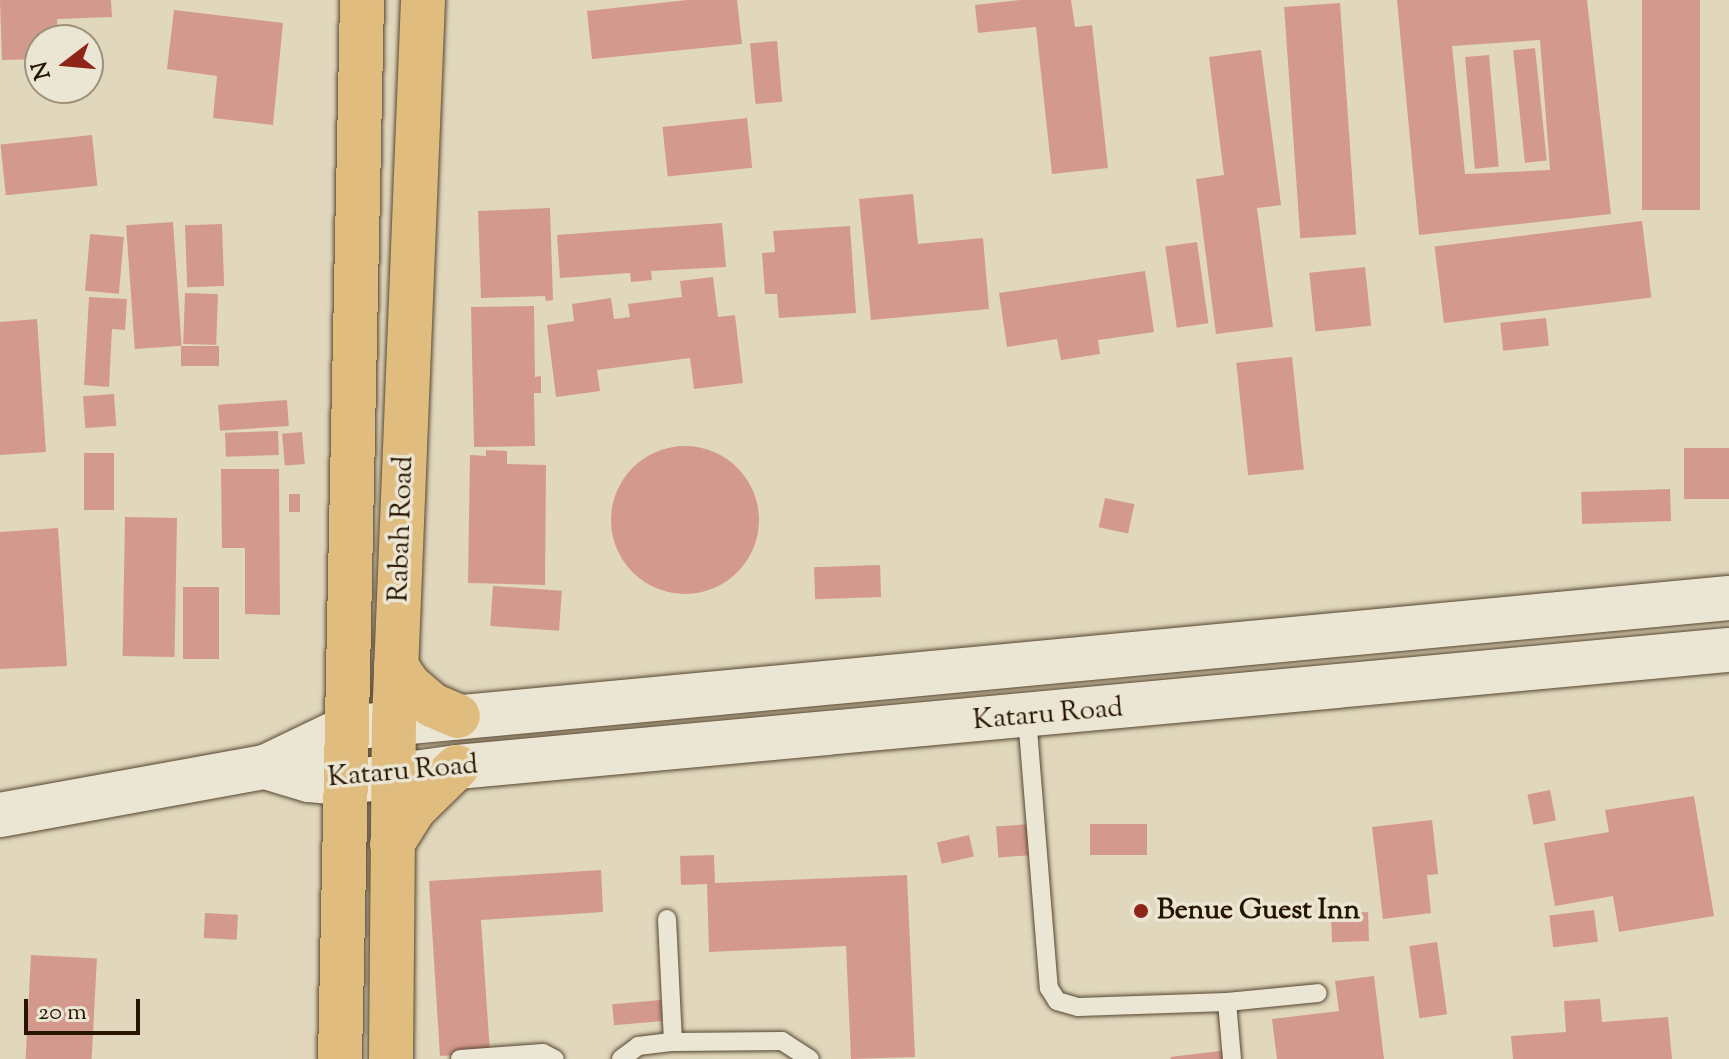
<!DOCTYPE html>
<html>
<head>
<meta charset="utf-8">
<style>
  body { margin:0 }
  #map { position:relative; width:1729px; height:1059px; overflow:hidden; background:#e0d7bc; font-family:"Sorts Mill Goudy",serif }
  div>[style] { position:absolute }
  .building>* { inset:0; background:#d4998d; transform-origin:0 0 }
  .round { border-radius:50% }
  .roads { filter:drop-shadow(0 0 2px #56462f) drop-shadow(0 0 2px #56462f) }
  .service>* { height:18px; margin:-9px; padding:0 9px; transform-origin:9px; border-radius:9px; background:#ebe5d3 }
  .tertiary>* { height:44px; margin:-22px; padding:0 22px; transform-origin:22px; border-radius:22px; background:#ebe5d3 }
  .primary>* { height:44px; margin:-22px; padding:0 22px; transform-origin:22px; border-radius:22px; background:#e0bc7e }
  .dots>* { width:22px; height:22px; translate:-50% -50%; box-sizing:border-box; border:4px solid #ebe5d3; border-radius:50% }
  span { translate:-50% -50%; white-space:nowrap; text-align:center; line-height:1.15; -webkit-text-stroke:7px #ebe5d3; paint-order:stroke }
  .street-label { font-size:28px; color:#281500 }
  .poi-label { font-size:28px; color:#281500; font-weight:700 }
  .left { translate:0 -50%; text-align:left }
  .north { position:absolute; left:24px; top:24px; width:80px; height:80px; box-sizing:border-box; background:#ebe5d3; border:2px solid #9d927f; border-radius:50%; rotate:254deg; font-size:22px; font-weight:700; line-height:32px; text-align:center; color:#281500 }
  .north::after { content:''; display:block; margin:auto; width:28px; height:36px; background:#8f2418; clip-path:polygon(50% 0,100% 100%,50% 72%,0 100%) }
  .scale { position:absolute; left:24px; top:999px; width:116px; height:36px; box-sizing:border-box; border:4px solid #281500; border-top:0; padding-left:10px; font-size:24px; line-height:28px; white-space:nowrap; color:#281500; -webkit-text-stroke:6px #ebe5d3; paint-order:stroke }
</style>
</head>
<body>
<div id="map">
  <div class="building">
    <div style="clip-path:polygon(0 0,111px 0,112px 17px,57px 19px,58px 40px,40px 40px,40px 59px,2px 60px)"></div>
    <div style="clip-path:polygon(737px 0,742px 44px,592px 59px,587px 11px,687px 0)"></div>
    <div style="clip-path:polygon(1020px 0,1071px 0,1075px 27px,1092px 25px,1108px 168px,1052px 174px,1036px 27px,978px 33px,975px 5px)"></div>
    <div style="clip-path:polygon(evenodd,1397px 0,1587px 0,1611px 214px,1419px 235px,1397px 0,1540px 40px,1550px 170px,1465px 174px,1452px 46px,1540px 40px)"></div>
    <div style="left:1642px;top:0;width:58px;height:210px"></div>
    <div style="left:1340px;top:3px;width:232px;height:56px;rotate:86deg"></div>
    <div style="clip-path:polygon(174px 10px,283px 23px,273px 125px,213px 118px,217px 76px,167px 69px)"></div>
    <div style="left:777px;top:41px;width:61px;height:27px;rotate:85deg"></div>
    <div style="left:1535px;top:48px;width:113px;height:22px;rotate:84deg"></div>
    <div style="clip-path:polygon(1261px 50px,1281px 205px,1257px 208px,1273px 327px,1216px 334px,1196px 179px,1224px 175px,1209px 57px)"></div>
    <div style="left:1489px;top:55px;width:112px;height:24px;rotate:85deg"></div>
    <div style="left:747px;top:118px;width:50px;height:85px;rotate:84deg"></div>
    <div style="left:92px;top:135px;width:51px;height:92px;rotate:84deg"></div>
    <div style="clip-path:polygon(913px 194px,918px 244px,983px 238px,989px 309px,871px 320px,859px 199px)"></div>
    <div style="clip-path:polygon(550px 208px,553px 300px,546px 301px,545px 296px,481px 298px,478px 211px)"></div>
    <div style="left:1642px;top:221px;width:77px;height:209px;rotate:83deg"></div>
    <div style="left:173px;top:222px;width:124px;height:47px;rotate:86deg"></div>
    <div style="clip-path:polygon(722px 223px,726px 267px,651px 271px,652px 280px,631px 282px,630px 273px,560px 278px,557px 235px)"></div>
    <div style="left:222px;top:224px;width:62px;height:37px;rotate:88deg"></div>
    <div style="clip-path:polygon(850px 226px,856px 313px,779px 318px,777px 294px,765px 294px,762px 253px,775px 252px,773px 231px)"></div>
    <div style="left:90px;top:234px;width:34px;height:57px;rotate:5deg"></div>
    <div style="left:1197px;top:242px;width:82px;height:32px;rotate:82deg"></div>
    <div style="left:1365px;top:267px;width:59px;height:56px;rotate:84deg"></div>
    <div style="clip-path:polygon(1145px 271px,1154px 332px,1098px 340px,1100px 354px,1061px 360px,1057px 339px,1007px 347px,999px 293px)"></div>
    <div style="clip-path:polygon(713px 277px,718px 317px,735px 315px,743px 383px,694px 389px,690px 358px,597px 370px,600px 391px,556px 397px,547px 325px,574px 321px,572px 304px,611px 298px,614px 319px,630px 317px,628px 304px,682px 297px,680px 281px)"></div>
    <div style="left:185px;top:293px;width:33px;height:51px;rotate:2deg"></div>
    <div style="clip-path:polygon(89px 297px,127px 299px,125px 330px,112px 329px,109px 387px,84px 385px)"></div>
    <div style="clip-path:polygon(534px 306px,535px 377px,541px 376px,541px 393px,534px 393px,535px 446px,474px 447px,471px 307px)"></div>
    <div style="left:1546px;top:318px;width:28px;height:46px;rotate:84deg"></div>
    <div style="clip-path:polygon(37px 319px,46px 452px,0 455px,0 322px)"></div>
    <div style="left:219px;top:346px;width:20px;height:38px;rotate:90deg"></div>
    <div style="left:1292px;top:357px;width:113px;height:56px;rotate:84deg"></div>
    <div style="left:114px;top:394px;width:32px;height:31px;rotate:86deg"></div>
    <div style="left:287px;top:400px;width:26px;height:69px;rotate:86deg"></div>
    <div style="left:278px;top:431px;width:24px;height:53px;rotate:88deg"></div>
    <div style="left:302px;top:432px;width:32px;height:20px;rotate:85deg"></div>
    <div class="round" style="left:611px;top:446px;width:148px;height:148px"></div>
    <div style="left:1729px;top:448px;width:51px;height:45px;rotate:90deg"></div>
    <div style="clip-path:polygon(486px 450px,507px 451px,507px 464px,546px 465px,545px 585px,468px 583px,470px 455px,486px 456px)"></div>
    <div style="left:84px;top:453px;width:30px;height:57px"></div>
    <div style="clip-path:polygon(221px 469px,279px 469px,280px 615px,245px 614px,245px 548px,222px 548px)"></div>
    <div style="left:1670px;top:489px;width:32px;height:89px;rotate:88deg"></div>
    <div style="left:289px;top:494px;width:11px;height:18px"></div>
    <div style="left:1105px;top:498px;width:30px;height:30px;rotate:12deg"></div>
    <div style="left:125px;top:517px;width:52px;height:139px;rotate:1deg"></div>
    <div style="clip-path:polygon(58px 528px,67px 666px,0 669px,0 532px)"></div>
    <div style="left:880px;top:565px;width:32px;height:66px;rotate:88deg"></div>
    <div style="left:493px;top:586px;width:69px;height:40px;rotate:4deg"></div>
    <div style="left:183px;top:587px;width:36px;height:72px"></div>
    <div style="left:1550px;top:790px;width:31px;height:23px;rotate:79deg"></div>
    <div style="clip-path:polygon(1694px 796px,1714px 916px,1619px 932px,1613px 896px,1555px 906px,1544px 843px,1609px 832px,1605px 810px)"></div>
    <div style="clip-path:polygon(1432px 820px,1438px 874px,1427px 875px,1431px 913px,1383px 919px,1372px 827px)"></div>
    <div style="left:1032px;top:824px;width:31px;height:36px;rotate:86deg"></div>
    <div style="left:1090px;top:824px;width:57px;height:31px"></div>
    <div style="left:969px;top:835px;width:22px;height:33px;rotate:77deg"></div>
    <div style="clip-path:polygon(714px 855px,715px 883px,907px 875px,915px 1057px,851px 1059px,846px 946px,709px 952px,707px 884px,681px 885px,680px 856px)"></div>
    <div style="clip-path:polygon(601px 870px,603px 912px,481px 920px,490px 1053px,440px 1056px,429px 881px)"></div>
    <div style="left:1594px;top:910px;width:32px;height:45px;rotate:83deg"></div>
    <div style="left:1368px;top:912px;width:29px;height:37px;rotate:88deg"></div>
    <div style="left:205px;top:913px;width:33px;height:25px;rotate:3deg"></div>
    <div style="left:1437px;top:942px;width:73px;height:28px;rotate:82deg"></div>
    <div style="left:31px;top:955px;width:66px;height:104px;rotate:3deg"></div>
    <div style="clip-path:polygon(1374px 976px,1384px 1059px,1277px 1059px,1272px 1019px,1339px 1011px,1335px 981px)"></div>
    <div style="clip-path:polygon(1600px 999px,1602px 1022px,1668px 1017px,1672px 1059px,1513px 1059px,1511px 1036px,1566px 1032px,1564px 1001px)"></div>
    <div style="left:661px;top:1000px;width:21px;height:49px;rotate:85deg"></div>
    <div style="clip-path:polygon(1228px 1050px,1229px 1059px,1171px 1059px,1170px 1057px)"></div>
  </div>
  <div class="roads">
    <div class="service">
      <div style="left:1027px;top:717px;width:272px;rotate:85.4deg"></div>
      <div style="left:1049px;top:988px;width:15px;rotate:58deg"></div>
      <div style="left:1057px;top:1001px;width:22px;rotate:16deg"></div>
      <div style="left:1078px;top:1007px;width:149px;rotate:-1.9deg"></div>
      <div style="left:1227px;top:1002px;width:91px;rotate:-5.6deg"></div>
      <div style="left:667px;top:919px;width:123px;rotate:87.2deg"></div>
      <div style="left:1227px;top:1002px;width:57px;rotate:85deg"></div>
      <div style="left:460px;top:1059px;width:83px;rotate:-4.1deg"></div>
      <div style="left:543px;top:1053px;width:13px;rotate:27deg"></div>
      <div style="left:621px;top:1059px;width:21px;rotate:-37deg"></div>
      <div style="left:638px;top:1046px;width:35px;rotate:-7deg"></div>
      <div style="left:673px;top:1042px;width:109px;rotate:-0.5deg"></div>
      <div style="left:782px;top:1041px;width:33px;rotate:33deg"></div>
    </div>
    <div class="tertiary">
      <div style="left:265px;top:767px;width:46px;rotate:16.5deg"></div>
      <div style="left:309px;top:780px;width:34px;rotate:5deg"></div>
      <div style="left:343px;top:783px;width:115px;rotate:-8deg"></div>
      <div style="left:457px;top:767px;width:1277px;rotate:-5.26deg"></div>
      <div style="left:0;top:815px;width:269px;rotate:-10.3deg"></div>
      <div style="left:265px;top:767px;width:90px;rotate:-25.7deg"></div>
      <div style="left:346px;top:728px;width:1389px;rotate:-5.37deg"></div>
    </div>
    <div class="primary">
      <div style="left:396px;top:666px;width:23px;rotate:56deg"></div>
      <div style="left:409px;top:685px;width:30px;rotate:41deg"></div>
      <div style="left:432px;top:705px;width:28px;rotate:23deg"></div>
      <div style="left:392px;top:844px;width:41px;rotate:-57.8deg"></div>
      <div style="left:414px;top:809px;width:60px;rotate:-44.3deg"></div>
      <div style="left:340px;top:1059px;width:1059px;rotate:-88.81deg"></div>
      <div style="left:391px;top:1059px;width:337px;rotate:-89.5deg"></div>
      <div style="left:394px;top:722px;width:723px;rotate:-87.7deg"></div>
    </div>
  </div>
  <div class="dots">
    <div style="left:1141px;top:911px;background:#8f2418"></div>
  </div>
  <div class="street-label">
    <span style="left:402px;top:529px;rotate:-88deg">Rabah Road</span>
    <span style="left:1048px;top:715px;rotate:-5deg">Kataru Road</span>
    <span style="left:403px;top:772px;rotate:-5deg">Kataru Road</span>
  </div>
  <div class="poi-label">
    <span class="left" style="left:1157px;top:911px">Benue Guest Inn</span>
  </div>
  <div class="north">N</div>
  <div class="scale">20 m</div>
</div>
</body>
</html>
